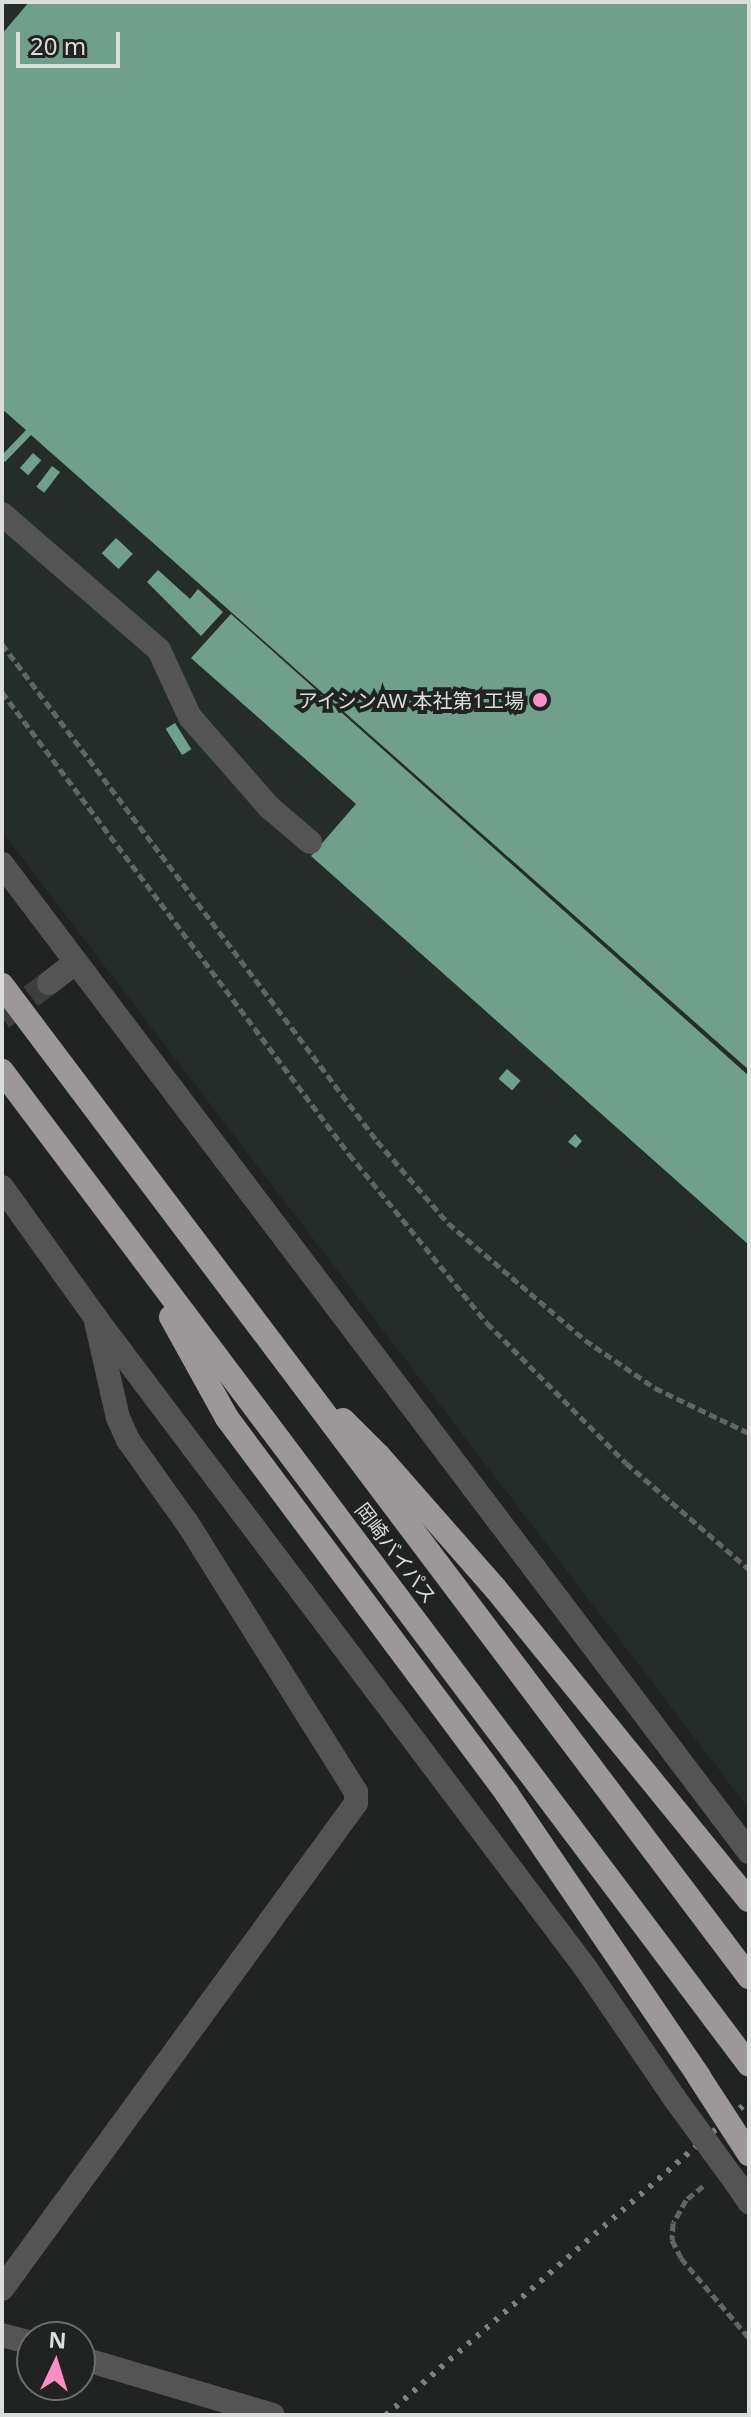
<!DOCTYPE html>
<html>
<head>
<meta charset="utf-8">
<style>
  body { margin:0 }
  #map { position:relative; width:751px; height:2417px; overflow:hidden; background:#202322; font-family:"Noto Sans","Noto Sans JP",sans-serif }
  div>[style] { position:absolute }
  .built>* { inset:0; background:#242d29 }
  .building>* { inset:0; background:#70a08c; transform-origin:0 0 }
  .minor-tunnel>* { height:24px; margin-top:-12px; transform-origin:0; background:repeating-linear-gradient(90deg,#3c3f3e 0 24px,transparent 0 36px) }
  .path>* { height:5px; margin-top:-2.5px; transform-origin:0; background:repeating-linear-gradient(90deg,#636564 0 8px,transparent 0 12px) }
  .minor>* { height:24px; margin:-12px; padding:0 12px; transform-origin:12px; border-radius:12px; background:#555454 }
  .highway>* { height:24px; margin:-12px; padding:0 12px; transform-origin:12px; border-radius:12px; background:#9c989a }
  .rail>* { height:6px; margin-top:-3px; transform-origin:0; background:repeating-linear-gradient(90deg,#7e8180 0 4px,transparent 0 12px) }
  .minor-bridge>* { height:24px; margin:-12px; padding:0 12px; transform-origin:12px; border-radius:12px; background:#555454 }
  .highway-bridge>* { height:24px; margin:-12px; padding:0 12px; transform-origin:12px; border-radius:12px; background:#9c989a }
  .dots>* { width:22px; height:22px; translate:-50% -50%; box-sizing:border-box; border:4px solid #202322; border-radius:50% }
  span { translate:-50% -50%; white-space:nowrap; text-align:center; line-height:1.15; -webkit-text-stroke:8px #202322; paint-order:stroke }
  .poi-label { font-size:20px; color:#dcdedd }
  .right { translate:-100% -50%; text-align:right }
  .street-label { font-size:20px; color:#dcdedd }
  .frame { position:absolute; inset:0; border:4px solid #dcdedd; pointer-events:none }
  .north { position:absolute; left:16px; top:2321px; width:80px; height:80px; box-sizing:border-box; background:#202322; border:2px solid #6b6e6d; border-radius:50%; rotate:4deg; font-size:22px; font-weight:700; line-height:32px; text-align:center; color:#dcdedd }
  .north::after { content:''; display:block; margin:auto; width:28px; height:36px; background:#fa8fc6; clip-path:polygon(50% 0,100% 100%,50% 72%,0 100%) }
  .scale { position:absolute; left:16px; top:32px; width:104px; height:36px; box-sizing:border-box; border:4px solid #dcdedd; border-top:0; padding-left:10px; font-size:24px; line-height:28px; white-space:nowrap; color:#dcdedd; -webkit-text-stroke:6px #202322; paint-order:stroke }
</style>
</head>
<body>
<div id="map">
  <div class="built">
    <div style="clip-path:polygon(2px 2px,749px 2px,749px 1809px,2px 832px)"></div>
  </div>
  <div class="building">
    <div style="clip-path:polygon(29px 2px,749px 2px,749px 1070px,31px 435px,5px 462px,2px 460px,2px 455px,26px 430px,2px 409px,2px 34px)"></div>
    <div style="left:33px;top:453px;width:11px;height:20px;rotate:41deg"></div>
    <div style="left:52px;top:466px;width:10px;height:26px;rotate:37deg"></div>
    <div style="left:116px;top:538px;width:23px;height:21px;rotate:43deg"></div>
    <div style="clip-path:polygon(158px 570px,190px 599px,198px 589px,223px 612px,201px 636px,147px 582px)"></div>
    <div style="clip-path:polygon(231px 614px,749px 1076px,749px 1245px,311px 856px,356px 804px,191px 658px)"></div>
    <div style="left:175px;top:723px;width:31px;height:11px;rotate:58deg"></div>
    <div style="left:507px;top:1069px;width:18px;height:13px;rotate:41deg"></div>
    <div style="clip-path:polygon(575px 1134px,582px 1141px,576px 1148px,568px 1142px)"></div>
  </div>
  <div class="minor-tunnel">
    <div style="left:2px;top:1018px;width:59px;rotate:-36.7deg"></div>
  </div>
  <div class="path">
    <div style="left:2px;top:644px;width:623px;rotate:52.96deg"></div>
    <div style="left:377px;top:1141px;width:108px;rotate:49.1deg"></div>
    <div style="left:448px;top:1223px;width:180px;rotate:40.5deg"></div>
    <div style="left:585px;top:1340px;width:85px;rotate:34.4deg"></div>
    <div style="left:655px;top:1388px;width:104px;rotate:25.6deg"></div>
    <div style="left:2px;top:692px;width:578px;rotate:53.09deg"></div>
    <div style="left:349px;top:1154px;width:218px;rotate:50.8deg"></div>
    <div style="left:487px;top:1323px;width:197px;rotate:45.2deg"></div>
    <div style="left:626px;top:1463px;width:162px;rotate:40.8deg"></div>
    <div style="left:703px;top:2186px;width:22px;rotate:141deg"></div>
    <div style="left:686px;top:2200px;width:26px;rotate:119deg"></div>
    <div style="left:673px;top:2223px;width:17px;rotate:93deg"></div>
    <div style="left:672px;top:2240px;width:20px;rotate:63deg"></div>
    <div style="left:681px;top:2258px;width:105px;rotate:49.6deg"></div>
  </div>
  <div class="minor">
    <div style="left:2px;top:514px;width:208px;rotate:40.9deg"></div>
    <div style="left:159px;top:650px;width:74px;rotate:65.2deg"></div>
    <div style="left:190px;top:717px;width:120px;rotate:48.7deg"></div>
    <div style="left:269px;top:807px;width:54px;rotate:40.5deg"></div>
    <div style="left:2px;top:864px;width:1239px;rotate:52.91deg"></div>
    <div style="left:49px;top:983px;width:34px;rotate:-38deg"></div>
    <div style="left:2px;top:1187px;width:160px;rotate:54.4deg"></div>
    <div style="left:95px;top:1317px;width:818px;rotate:53deg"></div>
    <div style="left:587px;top:1970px;width:156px;rotate:55.7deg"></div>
    <div style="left:737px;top:2184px;width:22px;rotate:56deg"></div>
    <div style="left:2px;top:2289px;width:601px;rotate:-53.93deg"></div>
    <div style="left:356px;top:1803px;width:11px;rotate:-90deg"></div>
    <div style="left:356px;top:1792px;width:318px;rotate:-122.1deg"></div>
    <div style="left:187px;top:1523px;width:102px;rotate:-125.4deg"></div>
    <div style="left:128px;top:1440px;width:24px;rotate:-114deg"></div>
    <div style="left:118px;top:1418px;width:104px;rotate:-102.8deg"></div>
    <div style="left:2px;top:2335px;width:31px;rotate:15deg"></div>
    <div style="left:80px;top:2358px;width:201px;rotate:16.5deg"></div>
  </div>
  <div class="highway">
    <div style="left:2px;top:985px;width:1242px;rotate:53.02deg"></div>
    <div style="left:2px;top:1071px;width:1243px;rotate:53.07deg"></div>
    <div style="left:171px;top:1317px;width:115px;rotate:61deg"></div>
    <div style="left:227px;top:1418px;width:469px;rotate:53.3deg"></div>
    <div style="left:507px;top:1794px;width:342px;rotate:55.8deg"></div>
    <div style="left:343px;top:1420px;width:51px;rotate:45deg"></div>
    <div style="left:379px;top:1456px;width:176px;rotate:48.7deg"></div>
    <div style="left:495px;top:1588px;width:402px;rotate:50.9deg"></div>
  </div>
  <div class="rail">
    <div style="left:386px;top:2415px;width:480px;rotate:-40.9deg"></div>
  </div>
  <div class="minor-bridge">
    <div style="left:675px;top:2099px;width:105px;rotate:53.9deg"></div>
  </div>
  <div class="highway-bridge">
    <div style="left:699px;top:2077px;width:92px;rotate:57deg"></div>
  </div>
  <div class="dots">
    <div style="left:540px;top:700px;background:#fa8fc6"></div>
  </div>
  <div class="poi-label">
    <span class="right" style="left:524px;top:700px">アイシンAW 本社第1工場</span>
  </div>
  <div class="street-label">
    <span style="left:396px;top:1553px;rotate:53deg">岡崎バイパス</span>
  </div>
  <div class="frame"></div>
  <div class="north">N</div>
  <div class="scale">20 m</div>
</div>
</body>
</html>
